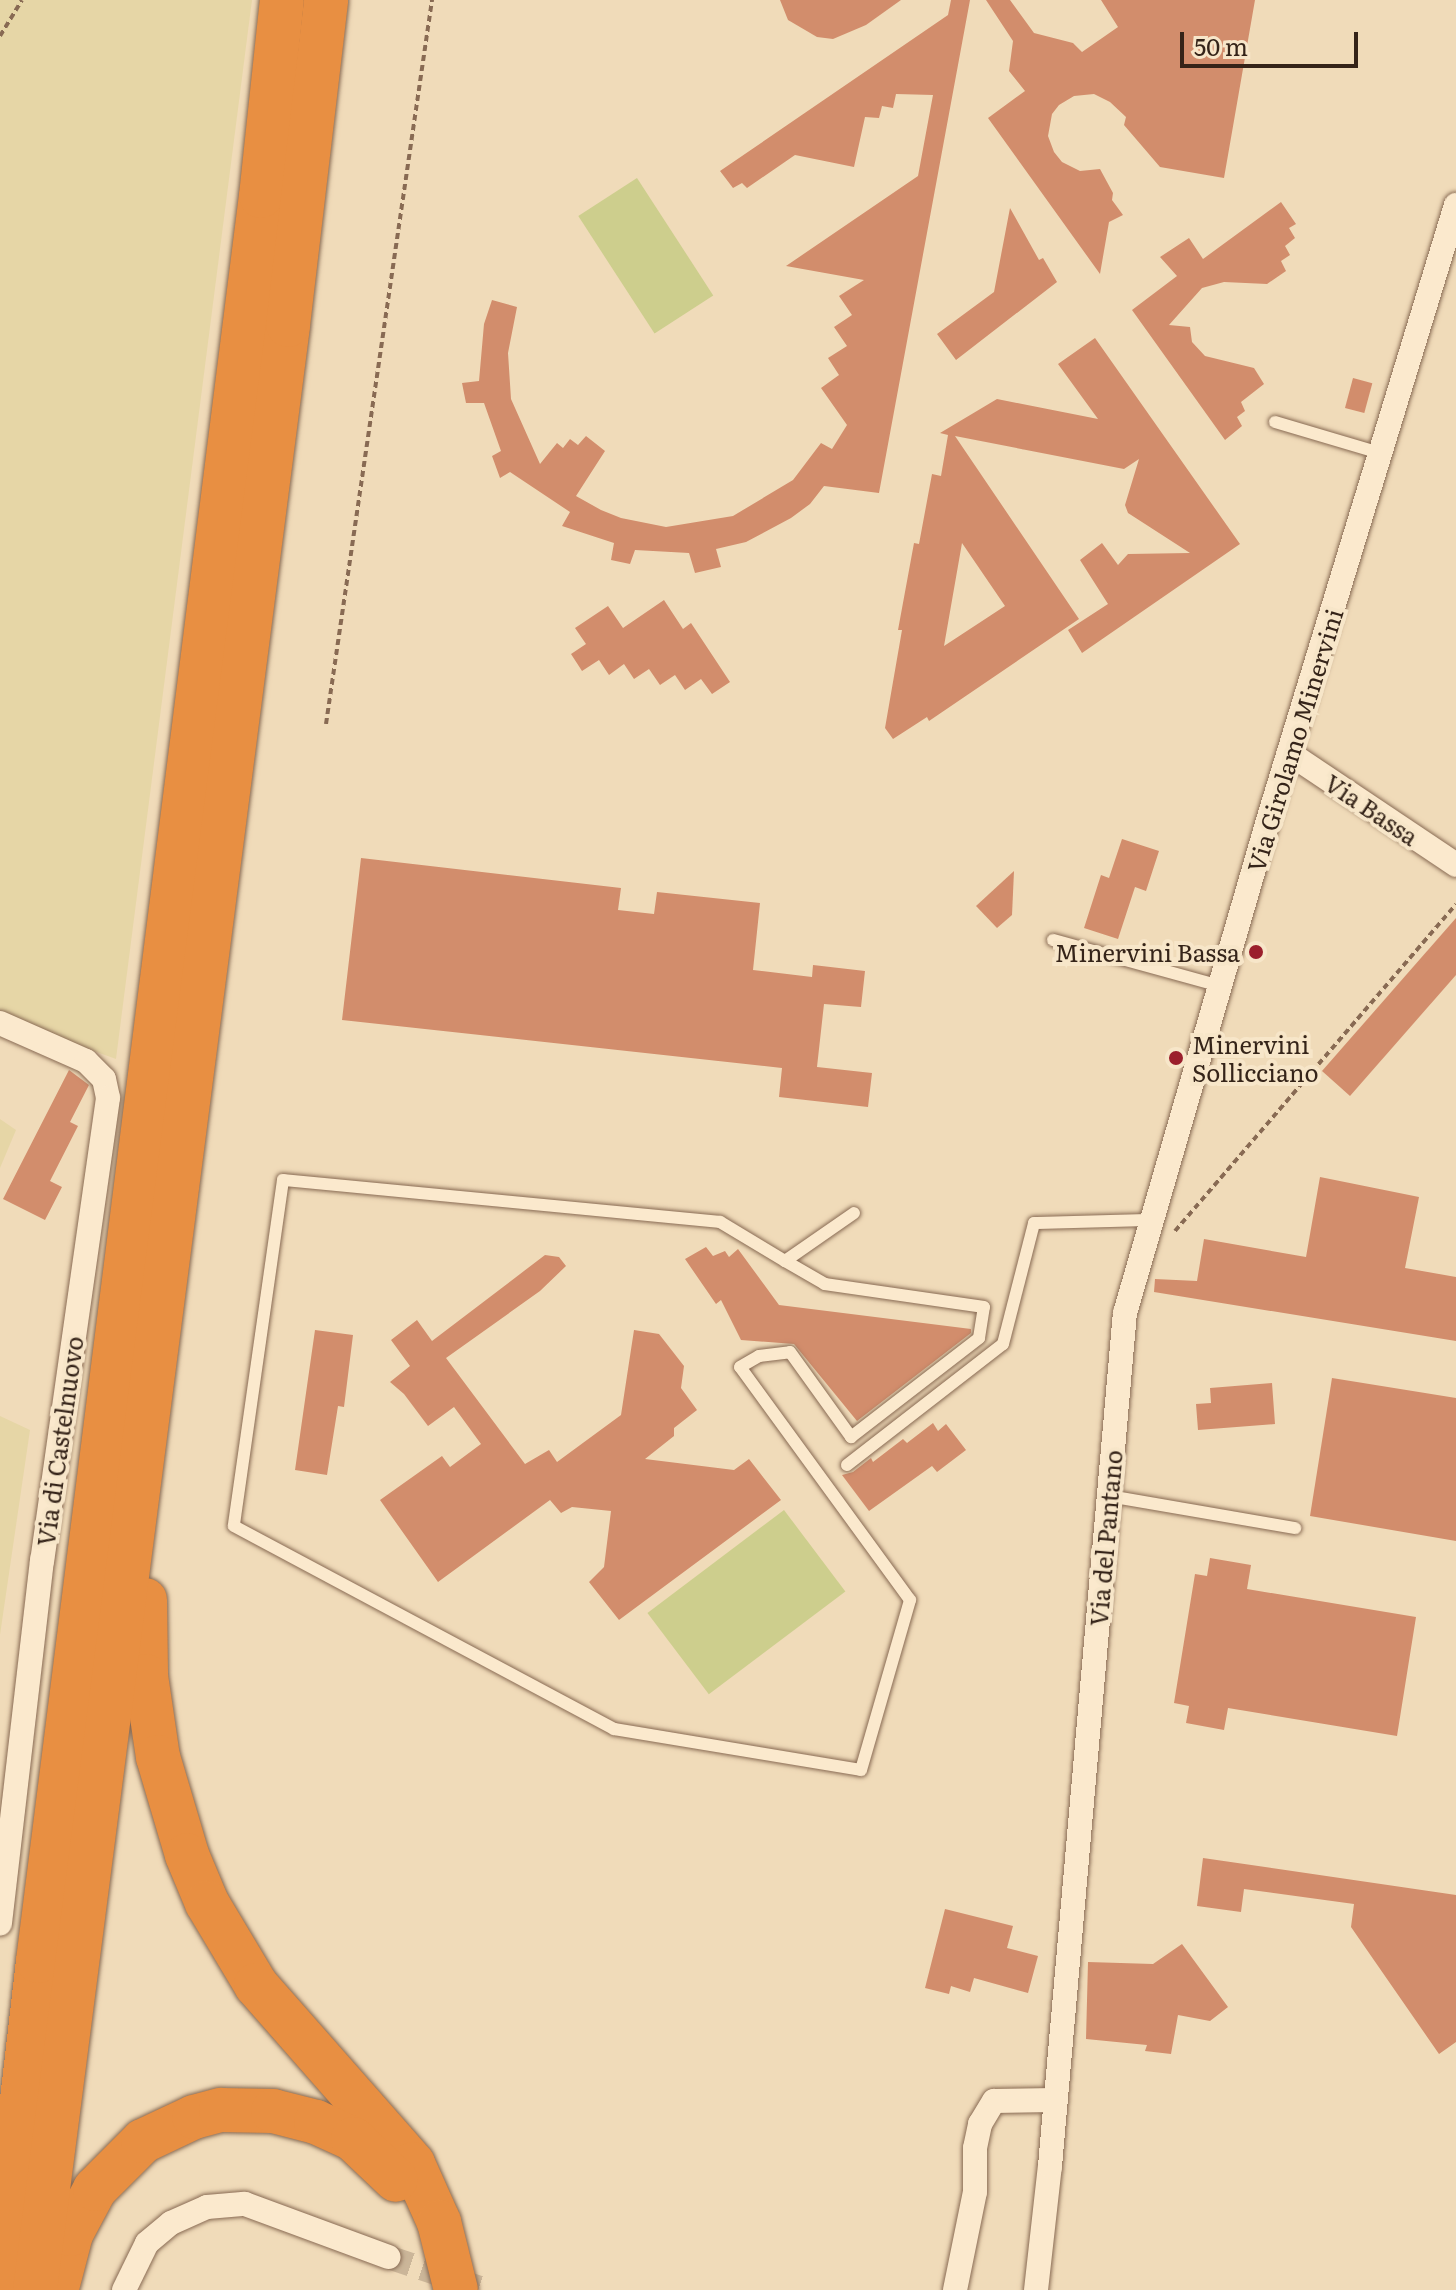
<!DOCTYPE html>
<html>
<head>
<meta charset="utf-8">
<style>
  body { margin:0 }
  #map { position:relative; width:1456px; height:2290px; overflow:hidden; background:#f0dbb9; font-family:Literata,serif }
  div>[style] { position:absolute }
  .farmland>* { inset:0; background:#e6d6a6 }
  .green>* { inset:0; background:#cdce8d; transform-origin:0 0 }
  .building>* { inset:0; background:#d28d6c; transform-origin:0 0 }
  .street-tunnel>* { height:24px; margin-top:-12px; transform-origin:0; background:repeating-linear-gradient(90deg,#cbb699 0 24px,transparent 0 36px) }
  .path>* { height:4px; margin-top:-2px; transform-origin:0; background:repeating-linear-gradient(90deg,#886a53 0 6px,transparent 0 10px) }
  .roads { filter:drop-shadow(0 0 2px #886a53) drop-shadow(0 0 2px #886a53) }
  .lane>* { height:12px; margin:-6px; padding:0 6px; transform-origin:6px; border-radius:6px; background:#fbe9cd }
  .street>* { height:24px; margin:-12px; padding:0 12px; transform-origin:12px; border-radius:12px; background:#fbe9cd }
  .highway>* { height:44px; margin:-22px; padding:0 22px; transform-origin:22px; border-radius:22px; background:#e88f42 }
  .dots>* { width:22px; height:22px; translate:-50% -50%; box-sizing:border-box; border:4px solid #f7e6c9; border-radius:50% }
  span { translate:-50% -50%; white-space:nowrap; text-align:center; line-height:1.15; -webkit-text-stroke:8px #f7e6c9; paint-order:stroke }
  .street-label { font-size:24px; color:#352419 }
  .poi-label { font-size:24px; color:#352419 }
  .right { translate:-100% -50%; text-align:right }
  .left { translate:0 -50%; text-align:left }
  .scale { position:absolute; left:1180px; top:32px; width:178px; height:36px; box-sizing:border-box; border:4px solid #352419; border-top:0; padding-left:10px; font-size:24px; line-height:28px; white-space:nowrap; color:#352419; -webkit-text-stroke:6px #f7e6c9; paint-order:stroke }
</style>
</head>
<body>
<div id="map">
  <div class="farmland">
    <div style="clip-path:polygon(0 0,252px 0,116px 1059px,0 1017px)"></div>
    <div style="clip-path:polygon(0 1119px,16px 1130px,0 1168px)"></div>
    <div style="clip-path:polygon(0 1416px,30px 1430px,0 1635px)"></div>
  </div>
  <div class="green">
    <div style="left:637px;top:178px;width:140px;height:70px;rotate:57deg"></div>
    <div style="left:784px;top:1510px;width:102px;height:171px;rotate:53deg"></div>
  </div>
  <div class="building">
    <div style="clip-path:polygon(780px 0,901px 0,866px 25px,833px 39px,817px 37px,788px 20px)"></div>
    <div style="clip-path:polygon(951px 0,970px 0,879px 493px,824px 486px,810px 504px,791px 518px,746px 542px,716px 549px,721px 567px,695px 573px,689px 553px,635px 550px,630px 564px,611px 560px,614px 543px,562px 526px,570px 512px,510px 472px,500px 478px,492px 456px,501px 451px,484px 403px,466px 403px,462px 383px,479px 381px,484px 324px,492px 300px,517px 307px,508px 353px,511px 399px,540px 464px,557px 443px,563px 448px,570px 439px,578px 445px,586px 436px,605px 451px,576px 496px,601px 510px,621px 518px,666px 527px,733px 516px,793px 480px,821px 443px,832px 449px,847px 425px,821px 388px,839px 375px,828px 358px,847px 346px,834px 327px,852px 315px,839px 296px,864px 280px,786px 266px,918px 176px,933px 95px,896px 94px,893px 108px,882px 106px,879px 118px,865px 117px,854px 167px,795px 155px,747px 188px,742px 183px,733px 188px,720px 171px,948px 15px)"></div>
    <div style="clip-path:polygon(986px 0,1010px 0,1034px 33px,1073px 43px,1082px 52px,1118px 27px,1101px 0,1255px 0,1224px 178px,1160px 167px,1124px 125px,1126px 117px,1110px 102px,1094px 94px,1074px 96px,1059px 105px,1052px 114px,1048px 136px,1054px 152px,1062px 162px,1080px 171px,1100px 169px,1113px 193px,1112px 200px,1123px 215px,1109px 222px,1100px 274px,988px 118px,1025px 91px,1009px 71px,1013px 41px)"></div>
    <div style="clip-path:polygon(1281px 202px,1296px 224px,1289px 228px,1295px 238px,1285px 246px,1290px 255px,1281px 261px,1286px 271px,1267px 284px,1224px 282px,1202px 288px,1169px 325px,1190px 327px,1192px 342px,1205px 356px,1254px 368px,1264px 384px,1241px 402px,1245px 411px,1237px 417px,1242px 426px,1225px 440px,1132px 310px,1177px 276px,1160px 257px,1189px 238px,1203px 259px)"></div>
    <div style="clip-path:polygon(1010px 208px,1039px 260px,1043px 258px,1057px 282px,956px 360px,937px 334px,994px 292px)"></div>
    <div style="clip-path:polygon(evenodd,1095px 338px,1240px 544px,1082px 653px,1068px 630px,1108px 604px,1080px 560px,1102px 543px,1118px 565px,1128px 554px,1190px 553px,1128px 513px,1125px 505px,1139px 459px,1124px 469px,955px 436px,1079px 619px,929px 721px,927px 717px,893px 739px,885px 728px,902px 630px,898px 630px,914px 543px,919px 544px,932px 474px,941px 476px,948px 435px,940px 433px,997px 399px,1098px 419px,1058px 364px,1095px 338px,962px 543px,1005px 606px,944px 646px,962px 543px)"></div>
    <div style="left:1353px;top:378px;width:20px;height:31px;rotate:15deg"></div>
    <div style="clip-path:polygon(664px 600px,683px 629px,691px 623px,730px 682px,712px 694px,701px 679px,685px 690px,675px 675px,660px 685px,649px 669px,634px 679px,624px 664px,609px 675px,599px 660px,582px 671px,571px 654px,586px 644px,575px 628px,608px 606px,623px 628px)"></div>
    <div style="clip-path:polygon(1122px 839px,1159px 851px,1146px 891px,1135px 887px,1118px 939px,1084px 928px,1101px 875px,1109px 878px)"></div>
    <div style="clip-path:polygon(361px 858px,621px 888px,618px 910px,654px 914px,657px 892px,760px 903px,753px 970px,812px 977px,813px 965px,865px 971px,861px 1007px,824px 1004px,817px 1067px,872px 1073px,868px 1107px,779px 1097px,782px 1068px,342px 1020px)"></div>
    <div style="clip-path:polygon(1014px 871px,1012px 915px,997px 928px,976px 906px)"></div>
    <div style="clip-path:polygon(1456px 918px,1456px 975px,1350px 1096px,1322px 1071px)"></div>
    <div style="clip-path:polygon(69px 1070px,89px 1085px,70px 1122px,78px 1126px,50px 1181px,62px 1187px,45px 1220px,3px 1199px)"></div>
    <div style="clip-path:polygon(1320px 1177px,1419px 1197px,1405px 1268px,1456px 1277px,1456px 1341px,1154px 1292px,1155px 1279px,1197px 1281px,1204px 1239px,1306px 1257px)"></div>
    <div style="clip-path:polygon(706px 1247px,713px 1256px,725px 1251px,729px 1257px,738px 1249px,779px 1305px,971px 1329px,971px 1333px,857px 1421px,794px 1344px,741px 1340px,721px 1300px,716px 1304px,685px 1259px)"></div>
    <div style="clip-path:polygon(545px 1255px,559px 1257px,566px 1266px,540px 1291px,446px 1358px,525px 1464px,549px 1450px,557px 1462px,621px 1415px,634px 1330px,659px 1334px,684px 1366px,681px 1388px,697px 1410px,674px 1428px,674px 1436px,645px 1459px,734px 1470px,749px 1459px,781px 1500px,619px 1620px,589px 1582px,604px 1567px,611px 1511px,572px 1507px,561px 1513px,550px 1500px,438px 1582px,380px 1500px,442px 1456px,450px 1467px,481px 1444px,454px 1407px,428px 1426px,404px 1394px,390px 1382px,410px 1366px,391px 1340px,417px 1320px,432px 1341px)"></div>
    <div style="clip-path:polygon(315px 1330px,353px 1335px,344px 1407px,338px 1406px,327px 1475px,295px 1470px)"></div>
    <div style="clip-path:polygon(1332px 1378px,1456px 1398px,1456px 1541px,1310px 1516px)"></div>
    <div style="clip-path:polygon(1272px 1383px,1275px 1424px,1198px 1430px,1196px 1404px,1211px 1403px,1210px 1388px)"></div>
    <div style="clip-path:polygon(933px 1423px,938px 1431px,946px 1424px,966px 1450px,937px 1472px,932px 1466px,869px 1511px,842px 1475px,853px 1472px,871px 1458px,873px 1462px,903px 1439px,907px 1443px)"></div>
    <div style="clip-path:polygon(1210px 1558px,1251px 1565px,1247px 1589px,1416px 1617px,1397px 1736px,1228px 1708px,1224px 1730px,1186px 1723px,1189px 1706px,1174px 1703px,1195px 1574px,1207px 1576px)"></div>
    <div style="clip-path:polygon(1203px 1858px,1456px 1895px,1456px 2042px,1439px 2054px,1351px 1927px,1354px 1904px,1244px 1889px,1241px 1912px,1197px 1906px)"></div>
    <div style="clip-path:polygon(945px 1909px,1013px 1926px,1007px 1948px,1038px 1956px,1028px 1993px,974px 1978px,970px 1992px,951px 1986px,949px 1994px,925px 1988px)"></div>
    <div style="clip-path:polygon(1182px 1944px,1228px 2007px,1210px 2021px,1178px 2015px,1171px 2054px,1145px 2051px,1147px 2045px,1086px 2039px,1088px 1962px,1153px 1964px)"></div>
  </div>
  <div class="street-tunnel">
    <div style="left:388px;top:2257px;width:103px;rotate:18.6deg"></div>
  </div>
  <div class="path">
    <div style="left:0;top:36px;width:42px;rotate:-58.6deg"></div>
    <div style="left:326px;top:724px;width:732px;rotate:-81.67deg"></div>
    <div style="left:1175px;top:1231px;width:431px;rotate:-49.3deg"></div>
  </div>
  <div class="roads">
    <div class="lane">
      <div style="left:1275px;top:422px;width:113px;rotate:16.5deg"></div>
      <div style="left:1053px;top:940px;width:173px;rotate:15.4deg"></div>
      <div style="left:785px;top:1261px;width:76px;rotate:-149deg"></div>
      <div style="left:720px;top:1222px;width:439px;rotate:-174.5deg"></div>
      <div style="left:283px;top:1180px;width:349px;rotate:98.1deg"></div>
      <div style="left:234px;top:1526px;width:431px;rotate:28.1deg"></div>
      <div style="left:614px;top:1729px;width:250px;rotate:9.4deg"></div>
      <div style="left:861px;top:1770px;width:177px;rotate:-73.9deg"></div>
      <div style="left:910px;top:1600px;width:288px;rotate:-126.1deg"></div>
      <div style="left:740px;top:1367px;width:22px;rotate:-30deg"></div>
      <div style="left:759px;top:1356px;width:31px;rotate:-7deg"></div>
      <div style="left:790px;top:1352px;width:105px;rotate:54.3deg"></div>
      <div style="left:851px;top:1437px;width:162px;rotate:-37.7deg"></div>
      <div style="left:979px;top:1338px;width:31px;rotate:-81deg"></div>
      <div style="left:984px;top:1307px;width:161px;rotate:-171.8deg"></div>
      <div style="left:825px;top:1284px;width:46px;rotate:-150.1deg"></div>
      <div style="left:785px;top:1261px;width:84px;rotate:-34.8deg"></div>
      <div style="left:847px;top:1465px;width:197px;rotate:-37.8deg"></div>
      <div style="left:1003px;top:1344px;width:125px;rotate:-75.6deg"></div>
      <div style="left:1034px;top:1223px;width:116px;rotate:-1.5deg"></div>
      <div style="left:1109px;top:1496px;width:189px;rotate:9.8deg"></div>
    </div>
    <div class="street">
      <div style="left:1289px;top:753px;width:201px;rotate:33.8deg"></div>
      <div style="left:0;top:1023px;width:94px;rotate:23.8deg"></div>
      <div style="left:86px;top:1061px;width:25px;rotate:45deg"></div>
      <div style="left:104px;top:1079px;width:19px;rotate:78deg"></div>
      <div style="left:108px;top:1098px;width:467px;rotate:98.1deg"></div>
      <div style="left:42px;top:1560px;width:366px;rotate:96.6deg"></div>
      <div style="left:124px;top:2290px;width:52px;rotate:-63.9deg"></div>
      <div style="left:147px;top:2243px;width:31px;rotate:-40deg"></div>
      <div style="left:171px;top:2223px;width:39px;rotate:-24deg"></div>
      <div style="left:207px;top:2207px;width:38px;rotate:-5deg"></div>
      <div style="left:245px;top:2204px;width:153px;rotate:20.3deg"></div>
      <div style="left:955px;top:2290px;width:100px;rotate:-78.5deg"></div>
      <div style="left:975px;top:2192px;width:44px;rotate:-90deg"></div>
      <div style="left:975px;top:2148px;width:25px;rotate:-78deg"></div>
      <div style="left:980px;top:2124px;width:27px;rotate:-59deg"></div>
      <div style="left:994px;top:2101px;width:60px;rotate:-1deg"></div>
      <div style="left:1036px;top:2290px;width:125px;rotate:-83.6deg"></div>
      <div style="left:1050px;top:2166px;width:856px;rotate:-84.98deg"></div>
      <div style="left:1125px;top:1313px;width:516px;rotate:-73.81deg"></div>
      <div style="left:1269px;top:817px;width:640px;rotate:-73.01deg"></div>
    </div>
    <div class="highway">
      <div style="left:145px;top:1600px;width:76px;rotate:89.2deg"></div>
      <div style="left:146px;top:1676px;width:82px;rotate:81.6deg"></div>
      <div style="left:158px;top:1757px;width:102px;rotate:73.5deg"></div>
      <div style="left:187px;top:1855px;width:52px;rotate:67.4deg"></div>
      <div style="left:207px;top:1903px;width:96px;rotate:59.1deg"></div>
      <div style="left:256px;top:1985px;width:238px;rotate:48.7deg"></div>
      <div style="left:413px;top:2164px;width:64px;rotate:65.9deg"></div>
      <div style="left:439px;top:2222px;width:70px;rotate:76deg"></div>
      <div style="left:58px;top:2284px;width:52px;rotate:-75.4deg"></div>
      <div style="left:71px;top:2234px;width:51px;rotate:-61.9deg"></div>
      <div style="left:95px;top:2189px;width:68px;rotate:-45deg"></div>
      <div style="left:143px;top:2141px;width:56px;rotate:-25.2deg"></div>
      <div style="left:194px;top:2117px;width:28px;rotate:-15deg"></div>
      <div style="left:221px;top:2110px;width:52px;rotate:1.1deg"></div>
      <div style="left:273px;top:2111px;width:44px;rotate:14.3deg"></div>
      <div style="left:316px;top:2122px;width:41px;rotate:24.7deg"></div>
      <div style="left:353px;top:2139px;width:59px;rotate:43.6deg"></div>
      <div style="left:0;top:2290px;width:331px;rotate:-83.4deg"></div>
      <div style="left:38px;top:1961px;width:1779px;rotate:-82.8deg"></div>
      <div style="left:261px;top:196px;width:197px;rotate:-83.9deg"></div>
      <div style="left:35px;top:2290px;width:1981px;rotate:-82.66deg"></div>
      <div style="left:288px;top:325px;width:327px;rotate:-83.3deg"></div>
    </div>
  </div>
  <div class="dots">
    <div style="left:1256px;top:952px;background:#9b1f2c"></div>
    <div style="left:1176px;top:1058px;background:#9b1f2c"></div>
  </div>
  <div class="street-label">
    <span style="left:1294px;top:740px;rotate:-73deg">Via Girolamo Minervini</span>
    <span style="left:1372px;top:809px;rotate:34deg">Via Bassa</span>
    <span style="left:59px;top:1441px;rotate:-82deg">Via di Castelnuovo</span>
    <span style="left:1105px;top:1538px;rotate:-85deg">Via del Pantano</span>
  </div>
  <div class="poi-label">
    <span class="right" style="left:1240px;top:952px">Minervini Bassa</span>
    <span class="left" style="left:1192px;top:1058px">Minervini<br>Sollicciano</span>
  </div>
  <div class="scale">50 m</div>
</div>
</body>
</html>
